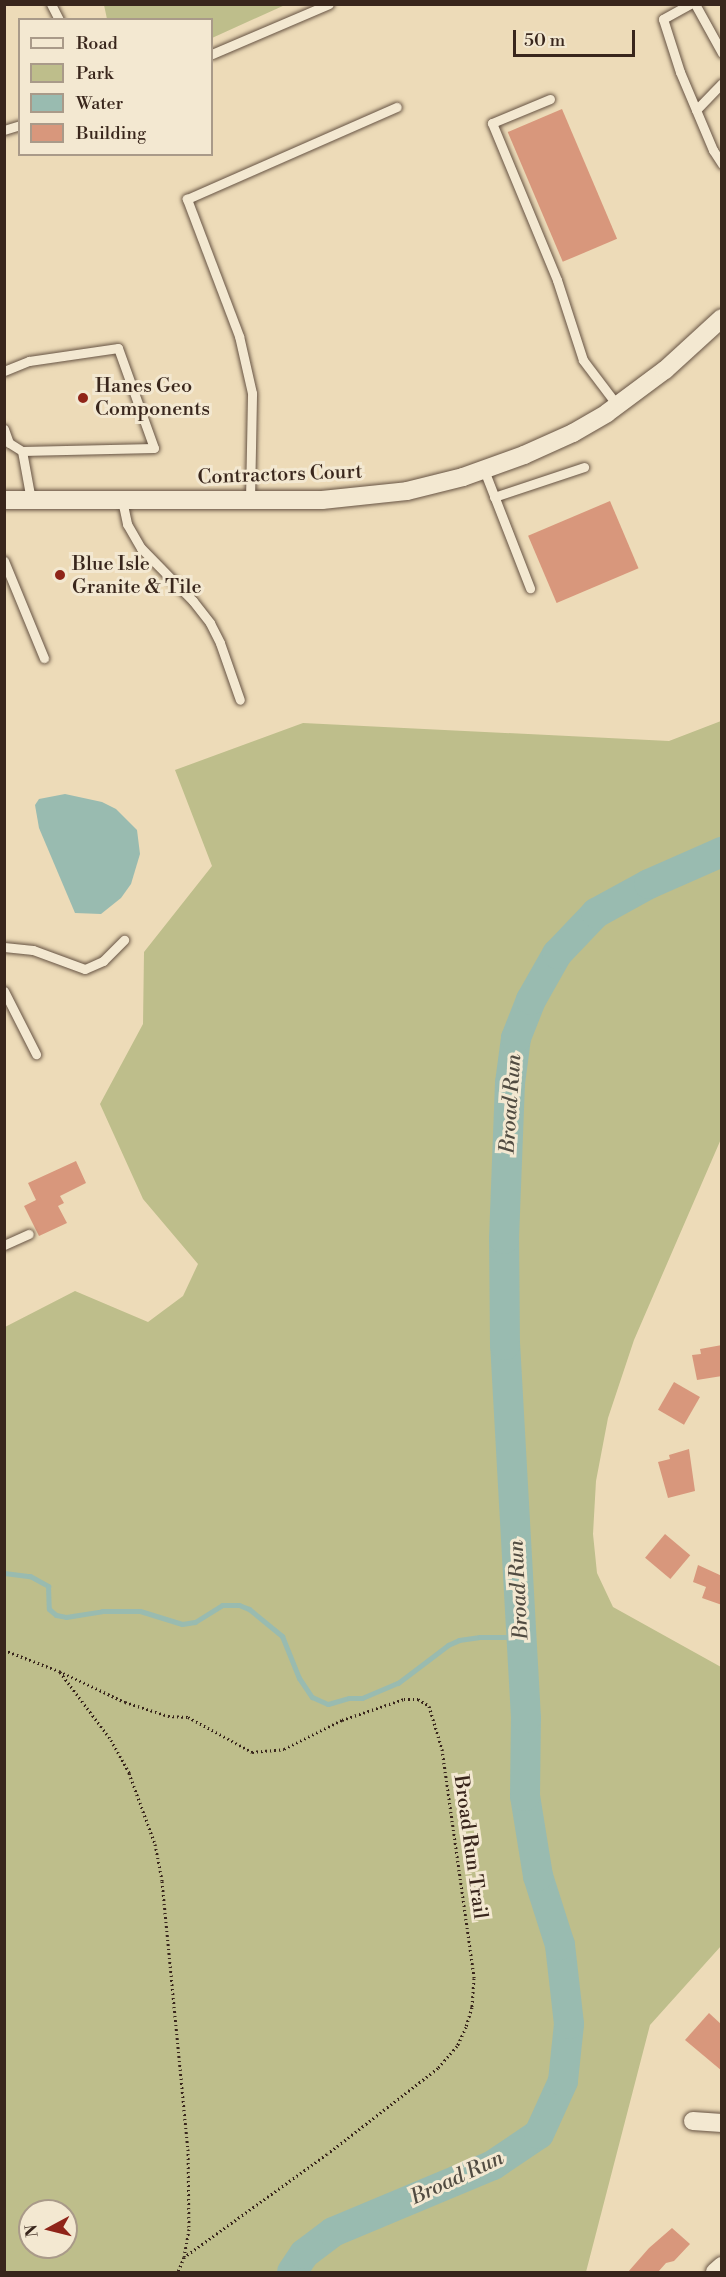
<!DOCTYPE html>
<html>
<head>
<meta charset="utf-8">
<style>
  body { margin:0 }
  #map { position:relative; width:726px; height:2277px; overflow:hidden; background:#eddbb8; font-family:"Libre Bodoni",serif }
  div>[style] { position:absolute }
  .green>* { inset:0; background:#bebe8b }
  .water>* { inset:0; background:#99bbb0 }
  .stream>* { height:5px; margin:-2.5px; padding:0 2.5px; transform-origin:2.5px; border-radius:2.5px; background:#99bbb0 }
  .river>* { height:30px; margin:-15px; padding:0 15px; transform-origin:15px; border-radius:15px; background:#99bbb0 }
  .building>* { inset:0; background:#d8977c; transform-origin:0 0 }
  .path>* { height:3px; margin-top:-1.5px; transform-origin:0; background:repeating-linear-gradient(90deg,#39261c 0 1.5px,transparent 0 4.5px) }
  .roads { filter:drop-shadow(0 0 2px #665343) drop-shadow(0 0 2px #665343) }
  .lane>* { height:9px; margin:-4.5px; padding:0 4.5px; transform-origin:4.5px; border-radius:4.5px; background:#f3e8d1 }
  .street>* { height:18px; margin:-9px; padding:0 9px; transform-origin:9px; border-radius:9px; background:#f3e8d1 }
  .dots>* { width:16px; height:16px; translate:-50% -50%; box-sizing:border-box; border:3px solid #f3e8d1; border-radius:50% }
  span { translate:-50% -50%; white-space:nowrap; text-align:center; line-height:1.15; -webkit-text-stroke:6px #f3e8d1; paint-order:stroke }
  .poi-label { font-size:20px; color:#39261c }
  .left { translate:0 -50%; text-align:left }
  .street-label { font-size:20px; color:#39261c }
  .water-label { font-size:21px; color:#514b41; font-style:italic }
  .frame { position:absolute; inset:0; border:6px solid #39261c; pointer-events:none }
  .legend { position:absolute; left:18px; top:18px; width:195px; height:138px; box-sizing:border-box; background:#f3e8d1; border:2px solid #a99a89; margin:0; padding:8px 10px; list-style:none; font-size:18px; color:#39261c }
  .legend li { display:flex; align-items:center; gap:12px; height:30px }
  .legend b { width:30px; border:2px solid #a99a89 }
  .north { position:absolute; left:18px; top:2199px; width:60px; height:60px; box-sizing:border-box; background:#f3e8d1; border:2px solid #a99a89; border-radius:50%; rotate:263deg; font-size:16px; font-weight:700; line-height:24px; text-align:center; color:#39261c }
  .north::after { content:''; display:block; margin:auto; width:21px; height:27px; background:#8f2418; clip-path:polygon(50% 0,100% 100%,50% 72%,0 100%) }
  .scale { position:absolute; left:513px; top:30px; width:122px; height:27px; box-sizing:border-box; border:3px solid #39261c; border-top:0; padding-left:8px; font-size:18px; line-height:21px; white-space:nowrap; color:#39261c; -webkit-text-stroke:4px #f3e8d1; paint-order:stroke }
</style>
</head>
<body>
<div id="map">
  <div class="green">
    <div style="clip-path:polygon(104px 5px,104px 4px,285px 5px,212px 38px,212px 20px,107px 19px)"></div>
    <div style="clip-path:polygon(evenodd,721px 721px,721px 1139px,634px 1340px,608px 1418px,596px 1481px,593px 1534px,597px 1573px,613px 1607px,721px 1667px,721px 1946px,650px 2025px,586px 2272px,5px 2272px,5px 1327px,75px 1291px,148px 1322px,183px 1296px,198px 1264px,143px 1199px,100px 1104px,143px 1024px,144px 952px,212px 866px,175px 770px,303px 723px,669px 741px,721px 721px,30px 2211px,66px 2211px,66px 2247px,30px 2247px,30px 2211px)"></div>
  </div>
  <div class="water">
    <div style="clip-path:polygon(65px 794px,102px 802px,116px 809px,137px 830px,140px 854px,131px 884px,121px 898px,101px 914px,75px 913px,39px 828px,35px 805px,39px 799px)"></div>
  </div>
  <div class="stream">
    <div style="left:4px;top:1573px;width:26px;rotate:7deg"></div>
    <div style="left:30px;top:1576px;width:21px;rotate:29deg"></div>
    <div style="left:48px;top:1586px;width:23px;rotate:88deg"></div>
    <div style="left:49px;top:1609px;width:9px;rotate:41deg"></div>
    <div style="left:56px;top:1615px;width:10px;rotate:11deg"></div>
    <div style="left:66px;top:1617px;width:36px;rotate:-9deg"></div>
    <div style="left:102px;top:1611px;width:38px"></div>
    <div style="left:140px;top:1611px;width:44px;rotate:17.2deg"></div>
    <div style="left:182px;top:1624px;width:13px;rotate:-9deg"></div>
    <div style="left:195px;top:1622px;width:32px;rotate:-32deg"></div>
    <div style="left:222px;top:1605px;width:17px"></div>
    <div style="left:239px;top:1605px;width:11px;rotate:22deg"></div>
    <div style="left:249px;top:1609px;width:43px;rotate:39.3deg"></div>
    <div style="left:282px;top:1636px;width:45px;rotate:68deg"></div>
    <div style="left:299px;top:1678px;width:23px;rotate:56deg"></div>
    <div style="left:312px;top:1697px;width:17px;rotate:24deg"></div>
    <div style="left:328px;top:1704px;width:22px;rotate:-16deg"></div>
    <div style="left:349px;top:1698px;width:13px"></div>
    <div style="left:362px;top:1698px;width:39px;rotate:-23deg"></div>
    <div style="left:398px;top:1683px;width:63px;rotate:-37.2deg"></div>
    <div style="left:448px;top:1645px;width:12px;rotate:-24deg"></div>
    <div style="left:459px;top:1640px;width:21px;rotate:-8deg"></div>
    <div style="left:480px;top:1637px;width:41px"></div>
  </div>
  <div class="river">
    <div style="left:292px;top:2272px;width:22px;rotate:-56deg"></div>
    <div style="left:304px;top:2254px;width:36px;rotate:-37deg"></div>
    <div style="left:333px;top:2232px;width:173px;rotate:-22.7deg"></div>
    <div style="left:493px;top:2165px;width:55px;rotate:-34deg"></div>
    <div style="left:539px;top:2134px;width:58px;rotate:-65.6deg"></div>
    <div style="left:563px;top:2081px;width:57px;rotate:-84deg"></div>
    <div style="left:569px;top:2024px;width:80px;rotate:-96.5deg"></div>
    <div style="left:560px;top:1945px;width:72px;rotate:-107.7deg"></div>
    <div style="left:538px;top:1876px;width:81px;rotate:-99.2deg"></div>
    <div style="left:525px;top:1796px;width:78px;rotate:-89.3deg"></div>
    <div style="left:526px;top:1718px;width:374px;rotate:-93.2deg"></div>
    <div style="left:505px;top:1345px;width:106px;rotate:-90.5deg"></div>
    <div style="left:504px;top:1239px;width:156px;rotate:-87.8deg"></div>
    <div style="left:510px;top:1083px;width:45px;rotate:-82.4deg"></div>
    <div style="left:516px;top:1038px;width:41px;rotate:-68.5deg"></div>
    <div style="left:531px;top:1000px;width:53px;rotate:-60.5deg"></div>
    <div style="left:557px;top:954px;width:57px;rotate:-46.4deg"></div>
    <div style="left:596px;top:913px;width:60px;rotate:-28.7deg"></div>
    <div style="left:649px;top:884px;width:80px;rotate:-23.7deg"></div>
  </div>
  <div class="building">
    <div style="left:562px;top:109px;width:141px;height:59px;rotate:67deg"></div>
    <div style="left:610px;top:501px;width:73px;height:89px;rotate:67deg"></div>
    <div style="clip-path:polygon(76px 1161px,86px 1183px,60px 1196px,64px 1203px,58px 1206px,67px 1223px,39px 1236px,24px 1206px,36px 1200px,28px 1183px)"></div>
    <div style="clip-path:polygon(722px 1345px,722px 1376px,697px 1380px,692px 1355px,701px 1354px,700px 1349px)"></div>
    <div style="left:674px;top:1382px;width:30px;height:32px;rotate:30deg"></div>
    <div style="clip-path:polygon(689px 1449px,695px 1491px,668px 1498px,658px 1462px,670px 1459px,669px 1455px)"></div>
    <div style="left:665px;top:1534px;width:33px;height:31px;rotate:40deg"></div>
    <div style="clip-path:polygon(698px 1565px,722px 1576px,722px 1605px,702px 1598px,706px 1587px,693px 1582px)"></div>
    <div style="clip-path:polygon(709px 2013px,722px 2025px,722px 2071px,685px 2040px)"></div>
    <div style="clip-path:polygon(672px 2228px,690px 2244px,674px 2261px,666px 2263px,658px 2272px,628px 2272px,649px 2248px)"></div>
  </div>
  <div class="path">
    <div style="left:4px;top:1650px;width:59px;rotate:20.9deg"></div>
    <div style="left:59px;top:1671px;width:73px;rotate:25.2deg"></div>
    <div style="left:125px;top:1702px;width:45px;rotate:18deg"></div>
    <div style="left:168px;top:1716px;width:20px;rotate:3deg"></div>
    <div style="left:188px;top:1717px;width:73px;rotate:28.7deg"></div>
    <div style="left:252px;top:1752px;width:32px;rotate:-5deg"></div>
    <div style="left:284px;top:1749px;width:65px;rotate:-26.6deg"></div>
    <div style="left:342px;top:1720px;width:65px;rotate:-18.7deg"></div>
    <div style="left:404px;top:1699px;width:14px"></div>
    <div style="left:418px;top:1699px;width:13px;rotate:32deg"></div>
    <div style="left:429px;top:1706px;width:45px;rotate:73.2deg"></div>
    <div style="left:442px;top:1749px;width:231px;rotate:82deg"></div>
    <div style="left:474px;top:1978px;width:29px;rotate:94deg"></div>
    <div style="left:472px;top:2007px;width:21px;rotate:107deg"></div>
    <div style="left:466px;top:2027px;width:21px;rotate:115deg"></div>
    <div style="left:457px;top:2046px;width:29px;rotate:131deg"></div>
    <div style="left:438px;top:2068px;width:140px;rotate:142.2deg"></div>
    <div style="left:327px;top:2154px;width:176px;rotate:144.2deg"></div>
    <div style="left:184px;top:2257px;width:16px;rotate:112deg"></div>
    <div style="left:60px;top:1672px;width:85px;rotate:53.1deg"></div>
    <div style="left:111px;top:1740px;width:38px;rotate:61deg"></div>
    <div style="left:129px;top:1773px;width:76px;rotate:69.9deg"></div>
    <div style="left:155px;top:1844px;width:38px;rotate:79deg"></div>
    <div style="left:162px;top:1881px;width:269px;rotate:84.5deg"></div>
    <div style="left:188px;top:2149px;width:80px;rotate:89.3deg"></div>
    <div style="left:189px;top:2229px;width:28px;rotate:100deg"></div>
  </div>
  <div class="roads">
    <div class="lane">
      <div style="left:51px;top:4px;width:18px;rotate:63deg"></div>
      <div style="left:690px;top:4px;width:31px;rotate:151deg"></div>
      <div style="left:663px;top:19px;width:56px;rotate:72.2deg"></div>
      <div style="left:680px;top:72px;width:85px;rotate:67.1deg"></div>
      <div style="left:713px;top:150px;width:17px;rotate:57deg"></div>
      <div style="left:695px;top:4px;width:56px;rotate:61.1deg"></div>
      <div style="left:212px;top:54px;width:127px;rotate:-23.1deg"></div>
      <div style="left:550px;top:99px;width:63px;rotate:157.5deg"></div>
      <div style="left:492px;top:123px;width:170px;rotate:67.5deg"></div>
      <div style="left:557px;top:280px;width:84px;rotate:72deg"></div>
      <div style="left:583px;top:360px;width:56px;rotate:52.9deg"></div>
      <div style="left:696px;top:110px;width:37px;rotate:-46deg"></div>
      <div style="left:4px;top:130px;width:17px;rotate:-17deg"></div>
      <div style="left:4px;top:371px;width:27px;rotate:-22deg"></div>
      <div style="left:29px;top:361px;width:90px;rotate:-8.3deg"></div>
      <div style="left:118px;top:348px;width:106px;rotate:70.2deg"></div>
      <div style="left:154px;top:448px;width:132px;rotate:178.7deg"></div>
      <div style="left:22px;top:451px;width:15px;rotate:-148deg"></div>
      <div style="left:9px;top:443px;width:15px;rotate:-110deg"></div>
      <div style="left:22px;top:451px;width:50px;rotate:79.6deg"></div>
      <div style="left:484px;top:470px;width:127px;rotate:68.7deg"></div>
      <div style="left:494px;top:497px;width:95px;rotate:-18.4deg"></div>
      <div style="left:122px;top:500px;width:25px;rotate:78deg"></div>
      <div style="left:127px;top:524px;width:28px;rotate:60deg"></div>
      <div style="left:141px;top:548px;width:74px;rotate:45.5deg"></div>
      <div style="left:193px;top:601px;width:28px;rotate:52deg"></div>
      <div style="left:210px;top:623px;width:22px;rotate:63deg"></div>
      <div style="left:220px;top:643px;width:60px;rotate:70.7deg"></div>
      <div style="left:250px;top:500px;width:107px;rotate:-88.9deg"></div>
      <div style="left:252px;top:393px;width:58px;rotate:-102.8deg"></div>
      <div style="left:239px;top:336px;width:147px;rotate:-110.8deg"></div>
      <div style="left:187px;top:199px;width:229px;rotate:-23.7deg"></div>
      <div style="left:4px;top:561px;width:105px;rotate:67.6deg"></div>
      <div style="left:4px;top:947px;width:29px;rotate:6deg"></div>
      <div style="left:33px;top:950px;width:55px;rotate:20.1deg"></div>
      <div style="left:85px;top:969px;width:20px;rotate:-24deg"></div>
      <div style="left:103px;top:961px;width:30px;rotate:-45deg"></div>
      <div style="left:4px;top:991px;width:71px;rotate:63.1deg"></div>
      <div style="left:4px;top:1245px;width:27px;rotate:-24deg"></div>
    </div>
    <div class="street">
      <div style="left:4px;top:500px;width:318px"></div>
      <div style="left:322px;top:500px;width:85px;rotate:-6deg"></div>
      <div style="left:407px;top:491px;width:58px;rotate:-14deg"></div>
      <div style="left:463px;top:477px;width:65px;rotate:-19.8deg"></div>
      <div style="left:524px;top:455px;width:54px;rotate:-24.2deg"></div>
      <div style="left:573px;top:433px;width:39px;rotate:-30deg"></div>
      <div style="left:607px;top:413px;width:72px;rotate:-36.6deg"></div>
      <div style="left:665px;top:370px;width:77px;rotate:-42.4deg"></div>
      <div style="left:693px;top:2121px;width:29px;rotate:4deg"></div>
      <div style="left:715px;top:2272px;width:9px;rotate:-41deg"></div>
    </div>
  </div>
  <div class="dots">
    <div style="left:83px;top:398px;background:#8f2418"></div>
    <div style="left:60px;top:575px;background:#8f2418"></div>
  </div>
  <div class="poi-label">
    <span class="left" style="left:95px;top:398px">Hanes Geo<br>Components</span>
    <span class="left" style="left:72px;top:576px">Blue Isle<br>Granite &amp; Tile</span>
  </div>
  <div class="street-label">
    <span style="left:280px;top:475px;rotate:-2deg">Contractors Court</span>
    <span style="left:470px;top:1847px;rotate:82deg">Broad Run Trail</span>
  </div>
  <div class="water-label">
    <span style="left:511px;top:1104px;rotate:-86deg">Broad Run</span>
    <span style="left:519px;top:1590px;rotate:-93deg">Broad Run</span>
    <span style="left:457px;top:2178px;rotate:-25deg">Broad Run</span>
  </div>
  <div class="frame"></div>
  <ul class="legend">
  <li><b style="height:8px;background:#f3e8d1"></b>Road</li>
  <li><b style="height:16px;background:#bebe8b"></b>Park</li>
  <li><b style="height:16px;background:#99bbb0"></b>Water</li>
  <li><b style="height:16px;background:#d8977c"></b>Building</li>
  </ul>
  <div class="north">N</div>
  <div class="scale">50 m</div>
</div>
</body>
</html>
